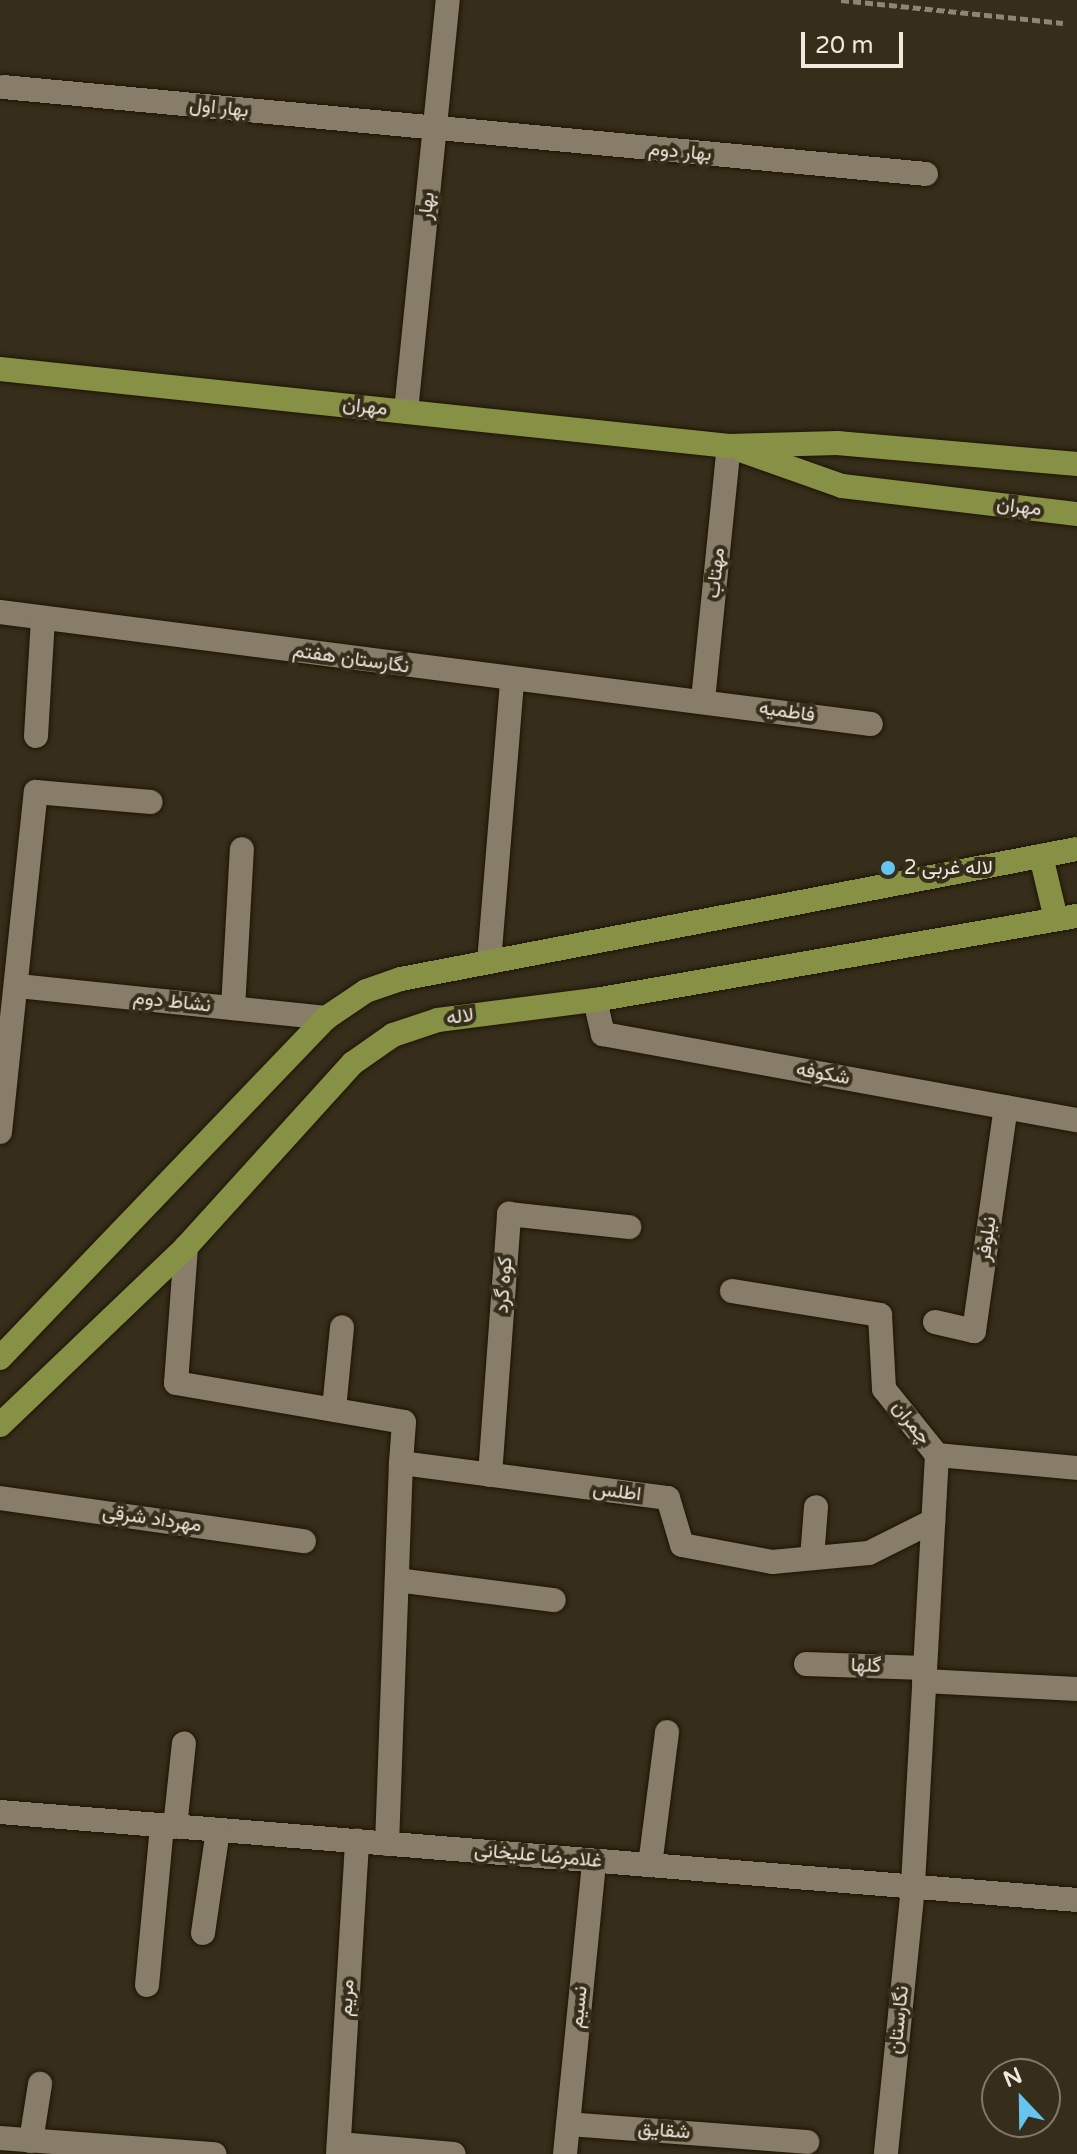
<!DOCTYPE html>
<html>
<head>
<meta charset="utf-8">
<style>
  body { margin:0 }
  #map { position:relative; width:1077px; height:2154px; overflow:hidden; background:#362d1b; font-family:"Varela Round",Vazirmatn,sans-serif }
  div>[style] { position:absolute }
  .path>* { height:5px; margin-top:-2.5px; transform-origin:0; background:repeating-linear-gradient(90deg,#8d8576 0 8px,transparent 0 12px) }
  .roads { filter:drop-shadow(0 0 2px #1e1504) drop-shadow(0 0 2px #1e1504) }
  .minor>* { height:24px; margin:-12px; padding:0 12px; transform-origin:12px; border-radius:12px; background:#887d68 }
  .major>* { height:24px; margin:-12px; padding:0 12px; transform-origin:12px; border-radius:12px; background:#879145 }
  .dots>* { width:22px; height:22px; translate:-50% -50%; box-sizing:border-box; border:4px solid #362d1b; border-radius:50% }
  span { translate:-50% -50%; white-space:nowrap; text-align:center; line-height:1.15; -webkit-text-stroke:8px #362d1b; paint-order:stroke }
  .street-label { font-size:20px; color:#efe9de }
  .poi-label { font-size:20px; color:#efe9de }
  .left { translate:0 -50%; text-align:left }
  .north { position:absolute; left:981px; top:2058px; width:80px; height:80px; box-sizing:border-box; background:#362d1b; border:2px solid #807869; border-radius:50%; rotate:338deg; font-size:22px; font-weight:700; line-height:32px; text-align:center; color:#efe9de }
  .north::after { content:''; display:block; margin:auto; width:28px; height:36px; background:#65c5ee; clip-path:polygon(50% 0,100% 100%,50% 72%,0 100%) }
  .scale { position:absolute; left:801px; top:32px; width:102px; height:36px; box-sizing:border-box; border:4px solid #efe9de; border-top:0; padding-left:10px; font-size:24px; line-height:28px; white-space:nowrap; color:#efe9de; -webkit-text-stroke:6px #362d1b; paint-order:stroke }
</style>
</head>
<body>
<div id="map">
  <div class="path">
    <div style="left:841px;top:0;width:223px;rotate:5.9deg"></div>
  </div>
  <div class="roads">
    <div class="minor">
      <div style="left:3px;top:87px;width:927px;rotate:5.38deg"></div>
      <div style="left:406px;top:411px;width:413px;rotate:-84.2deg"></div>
      <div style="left:0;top:612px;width:878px;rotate:7.33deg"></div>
      <div style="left:703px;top:700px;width:255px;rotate:-84.2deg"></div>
      <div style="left:36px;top:736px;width:118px;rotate:-86.6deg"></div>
      <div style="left:489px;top:962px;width:283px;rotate:-85.3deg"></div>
      <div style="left:18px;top:986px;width:310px;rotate:5.9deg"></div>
      <div style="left:595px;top:1000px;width:35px;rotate:77deg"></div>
      <div style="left:603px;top:1034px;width:482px;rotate:10.3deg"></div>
      <div style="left:233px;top:1008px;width:159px;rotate:-86.8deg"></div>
      <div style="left:0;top:1132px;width:342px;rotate:-84deg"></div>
      <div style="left:36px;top:792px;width:115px;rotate:5deg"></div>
      <div style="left:186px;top:1247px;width:136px;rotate:94.2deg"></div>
      <div style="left:176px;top:1383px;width:231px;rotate:9.7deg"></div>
      <div style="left:404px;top:1422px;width:41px;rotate:94.2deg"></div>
      <div style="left:401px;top:1463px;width:269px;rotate:7.5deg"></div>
      <div style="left:668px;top:1498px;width:49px;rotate:73.4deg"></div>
      <div style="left:682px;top:1545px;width:92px;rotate:10.7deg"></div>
      <div style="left:772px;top:1562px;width:97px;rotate:-5.3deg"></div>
      <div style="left:869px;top:1553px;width:72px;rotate:-26.6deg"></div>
      <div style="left:732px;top:1291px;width:150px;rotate:9.2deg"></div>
      <div style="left:880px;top:1315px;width:74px;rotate:86.9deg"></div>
      <div style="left:884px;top:1389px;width:85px;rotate:51.2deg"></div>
      <div style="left:937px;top:1455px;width:433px;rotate:93.2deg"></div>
      <div style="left:913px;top:1887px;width:268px;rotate:95.8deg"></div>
      <div style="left:935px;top:1322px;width:40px;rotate:13deg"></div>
      <div style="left:974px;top:1331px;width:226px;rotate:-81.9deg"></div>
      <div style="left:334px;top:1409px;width:82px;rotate:-84.4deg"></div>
      <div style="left:937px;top:1455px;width:141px;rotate:5.3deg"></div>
      <div style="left:490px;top:1475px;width:262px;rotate:-85.8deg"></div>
      <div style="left:509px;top:1214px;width:121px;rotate:6.2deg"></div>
      <div style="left:0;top:1498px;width:307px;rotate:8.1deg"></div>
      <div style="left:812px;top:1558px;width:51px;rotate:-85.5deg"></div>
      <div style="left:397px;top:1580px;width:158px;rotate:7.3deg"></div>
      <div style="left:806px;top:1664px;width:119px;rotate:1.9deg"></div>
      <div style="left:924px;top:1681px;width:153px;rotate:3deg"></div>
      <div style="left:0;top:1812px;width:1081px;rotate:4.67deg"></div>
      <div style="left:175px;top:1827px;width:84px;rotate:-83.9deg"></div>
      <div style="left:387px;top:1844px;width:381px;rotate:-87.9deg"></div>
      <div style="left:650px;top:1865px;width:134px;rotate:-82.7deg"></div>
      <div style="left:203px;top:1933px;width:104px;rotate:-81.7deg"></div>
      <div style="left:147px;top:1985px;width:160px;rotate:-84.6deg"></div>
      <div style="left:568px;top:2124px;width:240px;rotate:4.3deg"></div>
      <div style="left:0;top:2138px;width:215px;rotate:4.3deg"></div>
      <div style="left:31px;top:2141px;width:58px;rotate:-81deg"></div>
      <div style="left:339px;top:2144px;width:115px;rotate:5deg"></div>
      <div style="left:338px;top:2154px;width:314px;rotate:-86.5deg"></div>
      <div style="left:565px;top:2154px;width:294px;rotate:-84.3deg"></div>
    </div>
    <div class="major">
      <div style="left:0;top:369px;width:733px;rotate:6.03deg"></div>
      <div style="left:729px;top:446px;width:108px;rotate:-1.6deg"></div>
      <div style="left:837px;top:443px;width:241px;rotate:5deg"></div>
      <div style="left:743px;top:451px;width:105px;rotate:19.5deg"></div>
      <div style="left:842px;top:486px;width:237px;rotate:6.8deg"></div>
      <div style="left:1041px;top:856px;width:65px;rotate:76.6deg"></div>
      <div style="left:0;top:1358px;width:471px;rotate:-46.2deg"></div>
      <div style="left:326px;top:1018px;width:48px;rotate:-34deg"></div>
      <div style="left:366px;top:991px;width:37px;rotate:-19deg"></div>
      <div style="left:401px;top:979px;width:688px;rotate:-10.89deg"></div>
      <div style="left:0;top:1425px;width:257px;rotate:-43.7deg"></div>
      <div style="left:186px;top:1247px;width:248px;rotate:-47.8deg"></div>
      <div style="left:353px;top:1063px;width:49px;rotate:-35deg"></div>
      <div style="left:393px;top:1035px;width:47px;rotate:-18.4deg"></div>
      <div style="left:438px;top:1020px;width:158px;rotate:-7.3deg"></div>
      <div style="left:595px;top:1000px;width:489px;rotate:-9.9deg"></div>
    </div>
  </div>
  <div class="dots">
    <div style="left:888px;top:868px;background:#65c5ee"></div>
  </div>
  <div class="street-label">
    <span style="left:219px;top:108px;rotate:6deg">بهار اول</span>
    <span style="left:680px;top:152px;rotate:5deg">بهار دوم</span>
    <span style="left:427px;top:206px;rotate:-84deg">بهار</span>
    <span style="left:365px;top:407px;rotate:6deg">مهران</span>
    <span style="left:1019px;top:507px;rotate:7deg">مهران</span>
    <span style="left:716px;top:573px;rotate:-84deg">مهتاب</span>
    <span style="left:351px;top:659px;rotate:8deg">نگارستان هفتم</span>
    <span style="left:787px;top:712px;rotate:8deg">فاطمیه</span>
    <span style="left:172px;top:1002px;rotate:6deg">نشاط دوم</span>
    <span style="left:460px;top:1017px;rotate:-7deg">لاله</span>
    <span style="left:823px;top:1074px;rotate:10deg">شکوفه</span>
    <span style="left:987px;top:1239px;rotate:-82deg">نیلوفر</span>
    <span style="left:504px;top:1285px;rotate:-86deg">کوه گرد</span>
    <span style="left:911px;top:1423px;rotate:52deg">چمران</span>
    <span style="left:617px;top:1492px;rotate:7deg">اطلس</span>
    <span style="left:152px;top:1519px;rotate:8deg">مهرداد شرقی</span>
    <span style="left:866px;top:1666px;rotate:2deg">گلها</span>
    <span style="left:538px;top:1856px;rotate:5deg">غلامرضا علیخانی</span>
    <span style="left:347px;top:1998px;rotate:-87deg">مریم</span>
    <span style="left:579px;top:2007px;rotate:-84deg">نسیم</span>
    <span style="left:899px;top:2020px;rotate:-84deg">نگارستان</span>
    <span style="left:664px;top:2131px;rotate:4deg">شقایق</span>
  </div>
  <div class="poi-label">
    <span class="left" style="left:904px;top:868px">لاله غربی 2</span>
  </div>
  <div class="north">N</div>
  <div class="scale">20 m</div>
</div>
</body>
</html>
